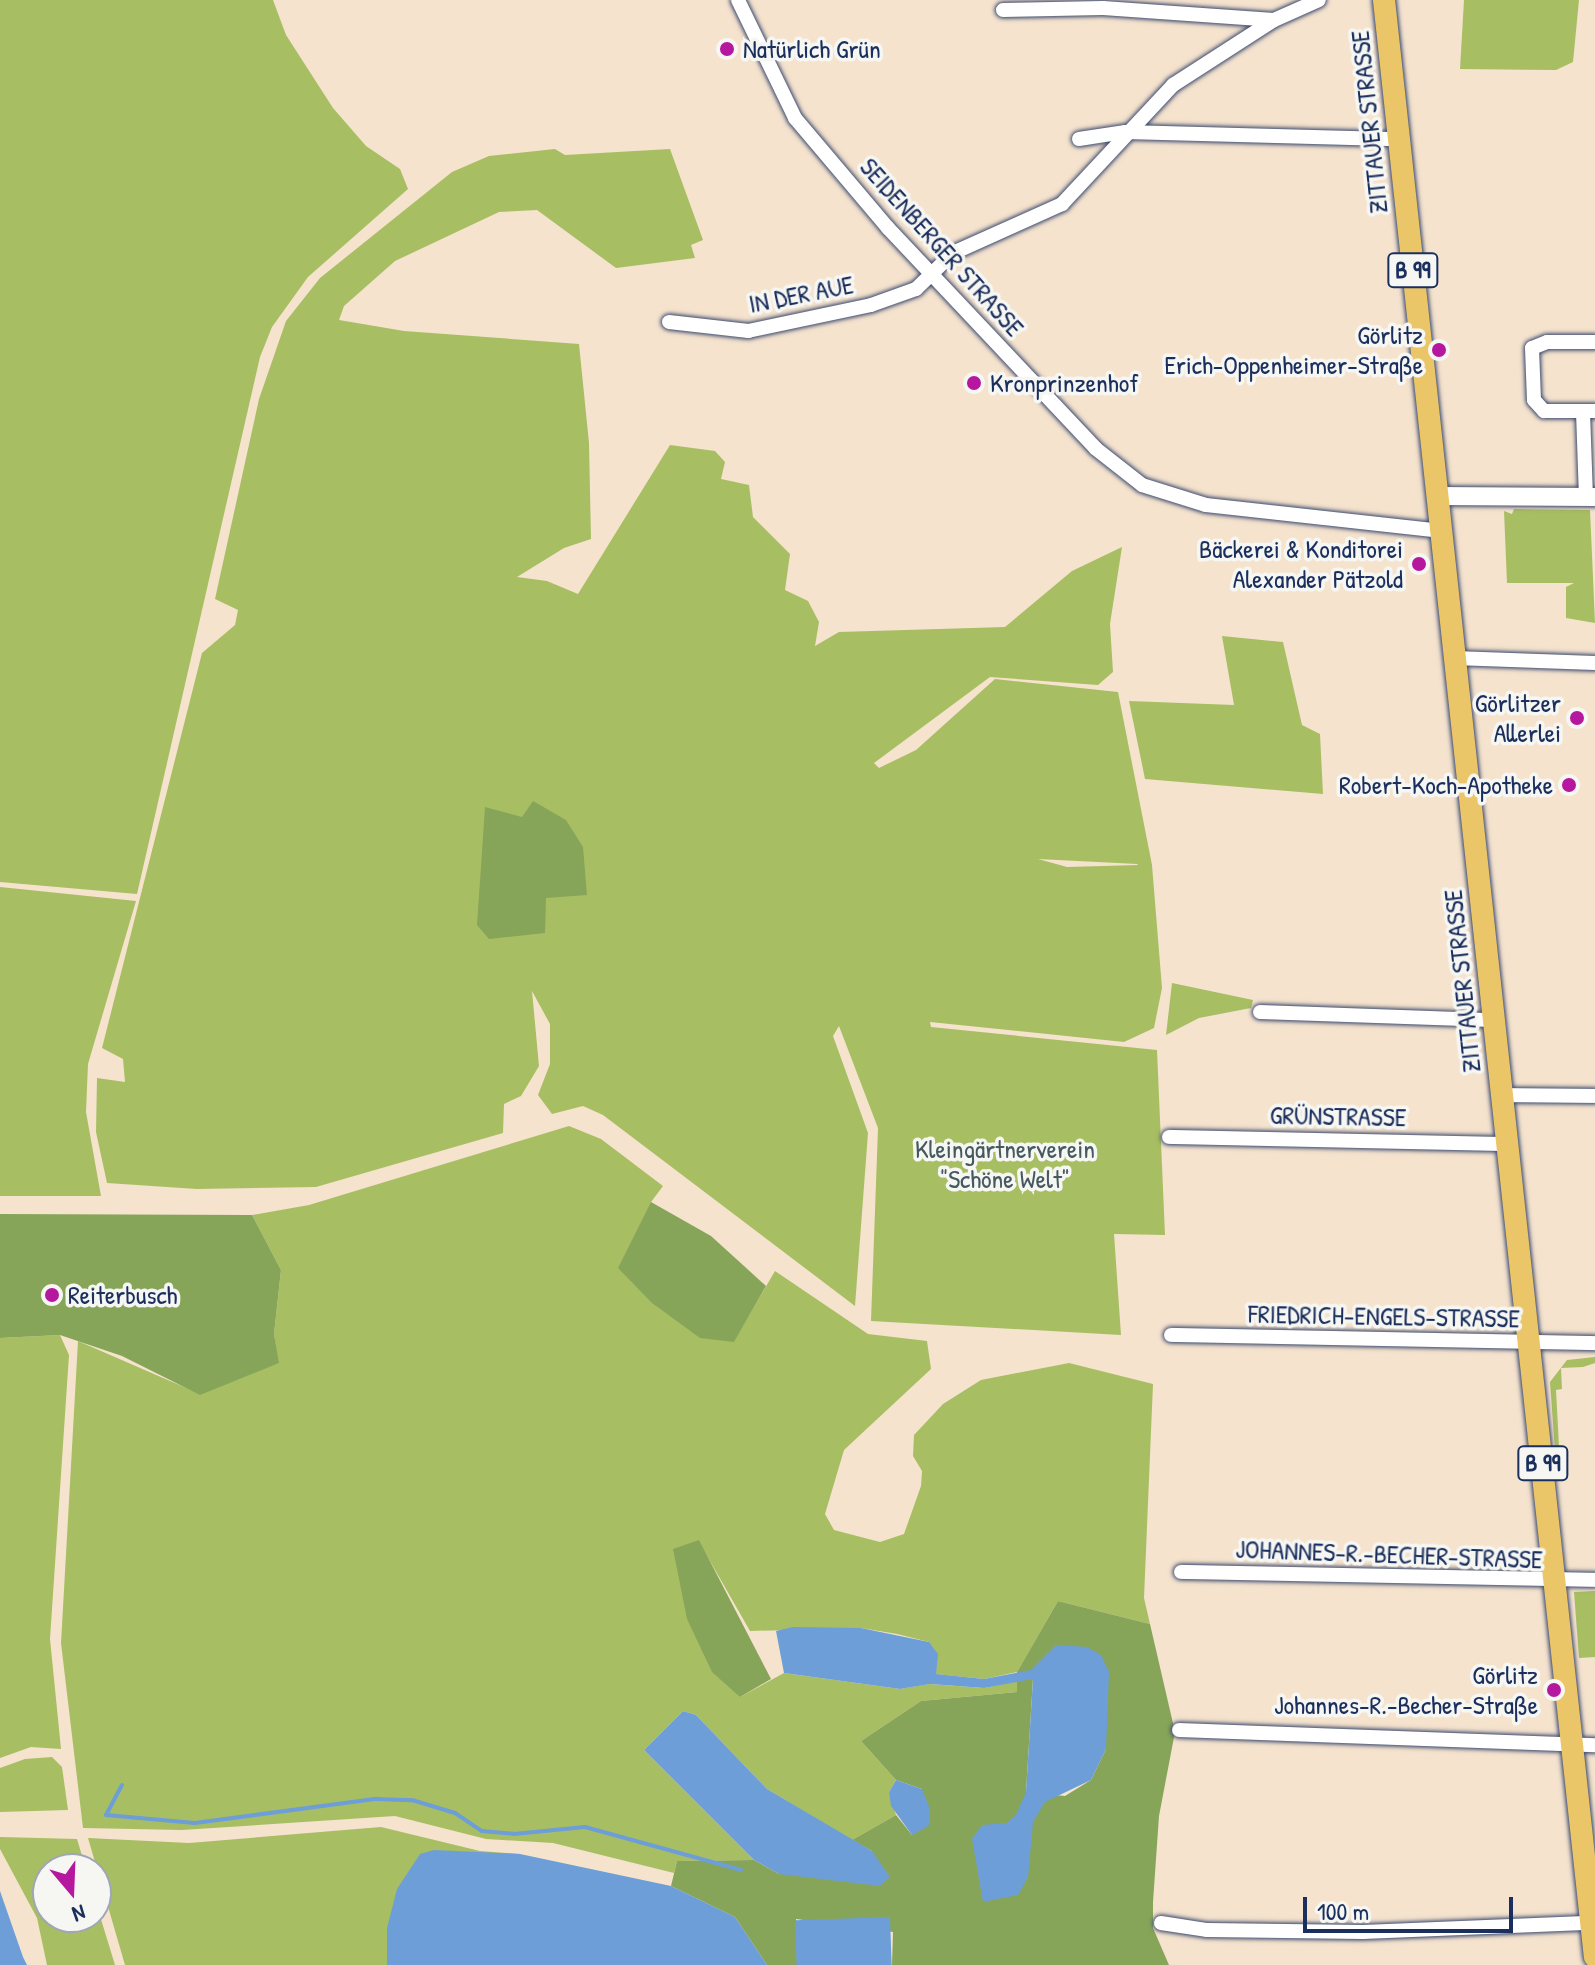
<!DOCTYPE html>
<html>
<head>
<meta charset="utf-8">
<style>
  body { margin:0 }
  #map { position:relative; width:1595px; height:1965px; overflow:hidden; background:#f5e3ce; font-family:"Patrick Hand",sans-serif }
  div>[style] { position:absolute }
  .green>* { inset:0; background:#a8be63 }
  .forest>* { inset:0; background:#86a559 }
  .water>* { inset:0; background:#6e9ed8; transform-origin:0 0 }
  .stream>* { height:4px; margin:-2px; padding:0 2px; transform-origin:2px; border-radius:2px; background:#6e9ed8 }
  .roads { filter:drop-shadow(0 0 2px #3c4a6f) drop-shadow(0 0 2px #3c4a6f) }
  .minor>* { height:14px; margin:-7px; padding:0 7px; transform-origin:7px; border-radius:7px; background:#fff }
  .tertiary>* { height:18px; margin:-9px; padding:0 9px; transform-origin:9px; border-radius:9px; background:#fff }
  .primary>* { height:22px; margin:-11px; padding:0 11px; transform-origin:11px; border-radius:11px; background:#ebc669 }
  .dots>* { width:22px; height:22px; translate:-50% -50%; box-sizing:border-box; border:4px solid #f6f6f2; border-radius:50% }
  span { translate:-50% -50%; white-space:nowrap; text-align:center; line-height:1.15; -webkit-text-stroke:7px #f6f6f2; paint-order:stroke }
  .shield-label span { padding:2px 6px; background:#f6f6f2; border:2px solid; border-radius:6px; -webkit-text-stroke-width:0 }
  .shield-label { font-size:24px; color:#1b2f5e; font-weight:700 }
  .poi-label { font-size:26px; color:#1b2f5e }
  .left { translate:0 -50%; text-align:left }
  .right { translate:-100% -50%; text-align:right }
  .street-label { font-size:26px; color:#1b2f5e }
  .park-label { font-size:26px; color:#455a60 }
  .north { position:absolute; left:32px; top:1853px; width:80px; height:80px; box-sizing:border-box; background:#f6f6f2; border:2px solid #9ea6b7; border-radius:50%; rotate:161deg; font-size:22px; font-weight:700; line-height:32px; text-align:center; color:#1b2f5e }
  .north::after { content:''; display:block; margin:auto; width:28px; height:36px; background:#b5179e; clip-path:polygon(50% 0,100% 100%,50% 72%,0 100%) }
  .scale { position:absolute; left:1303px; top:1897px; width:210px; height:36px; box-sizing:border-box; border:4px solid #1b2f5e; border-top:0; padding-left:10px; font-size:24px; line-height:28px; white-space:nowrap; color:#1b2f5e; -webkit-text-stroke:6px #f6f6f2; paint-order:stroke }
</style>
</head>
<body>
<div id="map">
  <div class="green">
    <div style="clip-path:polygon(0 0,273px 0,286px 35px,333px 108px,366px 146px,400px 169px,408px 189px,308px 277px,272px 327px,260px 357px,137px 894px,0 882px)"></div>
    <div style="clip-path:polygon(1464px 0,1579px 0,1573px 62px,1556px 70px,1460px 69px)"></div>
    <div style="clip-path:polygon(evenodd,555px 149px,565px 155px,670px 149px,703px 240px,691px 245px,695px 258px,616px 268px,537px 210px,499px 212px,395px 261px,344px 306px,339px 320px,404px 331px,579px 344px,589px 443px,591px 539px,564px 548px,517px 577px,547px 581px,578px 594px,670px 445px,715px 451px,725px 462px,721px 479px,749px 485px,753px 517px,790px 554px,785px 590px,808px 601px,819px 622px,815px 646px,839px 632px,1005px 627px,1072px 571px,1122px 547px,1110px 624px,1113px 672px,1098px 685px,990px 677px,874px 763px,879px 768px,916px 750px,995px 679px,1118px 692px,1152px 865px,1162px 988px,1154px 1028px,1124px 1042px,930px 1022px,931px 1027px,1157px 1050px,1165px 1235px,1114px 1234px,1121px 1335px,871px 1321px,878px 1128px,839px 1026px,833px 1036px,868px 1133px,855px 1306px,603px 1115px,583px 1106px,552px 1114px,538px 1095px,550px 1064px,550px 1024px,532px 991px,539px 1066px,521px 1096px,504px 1104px,503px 1133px,316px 1187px,197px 1189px,107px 1183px,96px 1132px,97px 1078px,125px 1082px,123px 1059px,102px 1048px,202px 653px,235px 625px,238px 610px,215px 599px,259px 399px,286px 321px,320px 278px,452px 172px,489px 156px,555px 149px,1038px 859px,1137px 864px,1138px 865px,1067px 867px,1038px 859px)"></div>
    <div style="clip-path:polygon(1514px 509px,1590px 510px,1595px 623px,1566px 618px,1566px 587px,1574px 583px,1507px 583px,1504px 511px,1512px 514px)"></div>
    <div style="clip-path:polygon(1222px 636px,1283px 642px,1302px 725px,1320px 734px,1323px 794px,1145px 779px,1129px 701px,1234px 705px)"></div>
    <div style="clip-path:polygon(0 887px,136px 901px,88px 1064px,86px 1112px,101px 1196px,0 1196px)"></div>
    <div style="clip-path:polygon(1172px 983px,1253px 1000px,1251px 1008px,1199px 1018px,1166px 1035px)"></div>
    <div style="clip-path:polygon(569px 1126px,601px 1139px,663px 1186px,651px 1202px,734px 1341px,775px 1271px,868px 1334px,927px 1341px,931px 1369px,844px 1450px,825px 1514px,834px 1530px,880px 1542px,904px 1534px,921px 1486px,922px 1471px,913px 1456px,914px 1435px,943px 1404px,981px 1380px,1069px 1363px,1153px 1384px,1144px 1598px,1150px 1624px,1058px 1601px,1017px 1672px,984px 1679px,935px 1674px,929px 1642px,897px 1634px,861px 1628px,750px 1631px,698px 1540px,740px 1697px,784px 1673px,900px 1689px,929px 1684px,984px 1688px,1017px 1681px,1017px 1692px,921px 1701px,861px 1741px,896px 1780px,889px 1792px,896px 1815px,852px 1840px,767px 1789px,696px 1715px,683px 1711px,644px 1750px,754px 1860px,677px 1861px,674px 1873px,553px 1843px,486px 1839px,395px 1816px,182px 1830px,83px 1828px,61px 1643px,78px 1341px,200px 1394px,278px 1363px,274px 1334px,281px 1270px,252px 1215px,309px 1205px)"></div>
    <div style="clip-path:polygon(60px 1335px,69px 1355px,50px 1639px,61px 1749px,31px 1747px,0 1758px,0 1338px)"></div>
    <div style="clip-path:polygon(1595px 1357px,1595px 1363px,1583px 1367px,1561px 1368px,1562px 1389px,1556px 1390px,1560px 1464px,1556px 1464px,1550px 1382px,1567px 1360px)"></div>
    <div style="clip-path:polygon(1595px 1591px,1595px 1657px,1579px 1658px,1574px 1592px)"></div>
    <div style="clip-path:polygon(52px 1757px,62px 1767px,68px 1810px,0 1812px,0 1768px,25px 1759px)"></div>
    <div style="clip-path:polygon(381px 1827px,480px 1851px,520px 1854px,530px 1965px,125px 1965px,88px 1838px,189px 1843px)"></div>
    <div style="clip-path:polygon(0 1837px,77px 1839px,86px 1869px,48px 1869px,48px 1917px,96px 1917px,96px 1903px,115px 1965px,47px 1965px,37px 1918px,0 1849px)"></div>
  </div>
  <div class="forest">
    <div style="clip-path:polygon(533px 801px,566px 820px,583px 847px,587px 895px,546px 898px,545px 933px,489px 939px,477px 925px,485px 807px,522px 817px)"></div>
    <div style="clip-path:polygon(651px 1202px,711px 1236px,766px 1286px,734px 1342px,700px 1338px,652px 1303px,618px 1268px)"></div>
    <div style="clip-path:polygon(0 1214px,252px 1215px,281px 1270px,274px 1334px,279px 1363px,200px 1395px,122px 1356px,60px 1335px,0 1338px)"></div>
    <div style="clip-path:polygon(699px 1540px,771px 1679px,740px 1697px,712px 1672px,687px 1619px,673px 1549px)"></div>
    <div style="clip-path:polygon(evenodd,1058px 1601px,1150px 1624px,1175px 1732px,1159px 1816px,1153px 1902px,1153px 1928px,1169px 1965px,892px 1965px,893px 1932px,796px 1919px,798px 1965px,767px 1965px,735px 1917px,671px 1886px,677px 1861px,754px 1860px,779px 1874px,872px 1851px,852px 1840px,896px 1815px,912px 1835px,922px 1789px,896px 1780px,861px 1741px,921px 1701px,1017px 1692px,1017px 1672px,1058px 1601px,1033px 1678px,1106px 1749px,1091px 1780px,1065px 1796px,1026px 1792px,1033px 1678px)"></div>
  </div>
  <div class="water">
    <div style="clip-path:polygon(793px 1627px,861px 1628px,929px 1642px,938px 1654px,936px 1674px,984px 1679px,1031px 1670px,1056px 1645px,1087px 1647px,1101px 1655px,1109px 1672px,1106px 1749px,1091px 1780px,1045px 1802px,1033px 1822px,1028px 1877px,1018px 1895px,983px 1902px,972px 1839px,982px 1825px,1007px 1823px,1016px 1815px,1026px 1792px,1033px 1679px,984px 1688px,930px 1684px,900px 1689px,784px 1673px,776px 1631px)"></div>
    <div style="clip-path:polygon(683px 1711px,696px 1715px,767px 1789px,872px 1851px,890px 1877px,880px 1886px,779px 1874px,754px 1860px,644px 1750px)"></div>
    <div style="clip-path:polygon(896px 1780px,922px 1789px,930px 1809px,930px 1825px,912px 1835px,891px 1806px,889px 1792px)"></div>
    <div style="clip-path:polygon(434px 1850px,520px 1854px,671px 1886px,735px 1917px,767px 1965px,387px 1965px,387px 1928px,397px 1889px,420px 1854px)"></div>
    <div style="clip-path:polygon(0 1891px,23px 1957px,27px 1965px,0 1965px)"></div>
    <div style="left:890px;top:1917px;width:48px;height:95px;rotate:88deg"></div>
  </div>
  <div class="stream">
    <div style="left:122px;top:1785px;width:34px;rotate:118deg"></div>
    <div style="left:106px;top:1815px;width:89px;rotate:5.1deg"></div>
    <div style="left:195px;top:1823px;width:183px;rotate:-7.6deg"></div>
    <div style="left:376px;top:1799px;width:36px;rotate:2deg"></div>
    <div style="left:412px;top:1800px;width:45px;rotate:16.8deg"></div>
    <div style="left:455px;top:1813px;width:32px;rotate:34deg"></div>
    <div style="left:482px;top:1831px;width:32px;rotate:5deg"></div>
    <div style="left:514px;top:1834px;width:71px;rotate:-5.6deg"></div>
    <div style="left:585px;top:1827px;width:162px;rotate:15.4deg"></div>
  </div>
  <div class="roads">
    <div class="minor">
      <div style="left:738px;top:0;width:131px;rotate:64.2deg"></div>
      <div style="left:795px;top:118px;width:144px;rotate:49.8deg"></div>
      <div style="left:888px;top:228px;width:302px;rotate:46.7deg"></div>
      <div style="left:1095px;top:448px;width:60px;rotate:38.2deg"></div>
      <div style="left:1142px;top:485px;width:67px;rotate:17.4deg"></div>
      <div style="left:1206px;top:505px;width:235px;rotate:6.3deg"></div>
      <div style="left:1003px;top:10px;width:100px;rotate:-1.1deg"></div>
      <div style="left:1103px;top:8px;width:171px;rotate:4deg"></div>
      <div style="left:1079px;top:139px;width:47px;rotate:-8.7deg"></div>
      <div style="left:1125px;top:132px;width:273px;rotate:1.5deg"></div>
      <div style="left:669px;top:322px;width:80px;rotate:6.5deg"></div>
      <div style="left:748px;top:331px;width:126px;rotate:-11.9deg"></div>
      <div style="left:871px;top:305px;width:48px;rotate:-19.6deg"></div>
      <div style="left:916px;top:289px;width:52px;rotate:-44.2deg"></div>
      <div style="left:953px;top:253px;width:120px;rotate:-24.2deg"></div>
      <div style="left:1062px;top:204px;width:163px;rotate:-47deg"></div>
      <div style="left:1173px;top:85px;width:120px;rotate:-32.8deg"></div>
      <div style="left:1274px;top:20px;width:49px;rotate:-24deg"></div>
      <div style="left:1595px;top:342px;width:48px;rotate:180deg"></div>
      <div style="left:1547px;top:342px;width:16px;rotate:158deg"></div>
      <div style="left:1532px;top:348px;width:52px;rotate:87.8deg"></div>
      <div style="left:1534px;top:400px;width:15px;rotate:48deg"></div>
      <div style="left:1544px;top:411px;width:51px"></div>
      <div style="left:1583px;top:412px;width:85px;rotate:88deg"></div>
      <div style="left:1454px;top:658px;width:141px;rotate:2deg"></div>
      <div style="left:1260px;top:1012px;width:233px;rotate:2deg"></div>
      <div style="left:1502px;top:1095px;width:93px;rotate:0.6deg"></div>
      <div style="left:1169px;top:1137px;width:338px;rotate:1.2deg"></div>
      <div style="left:1171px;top:1335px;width:424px;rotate:1.1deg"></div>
      <div style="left:1181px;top:1572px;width:414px;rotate:1.1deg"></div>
      <div style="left:1179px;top:1730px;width:416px;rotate:2.1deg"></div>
      <div style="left:1161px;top:1923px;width:47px;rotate:8.7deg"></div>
      <div style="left:1207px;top:1930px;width:156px;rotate:0.7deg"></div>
      <div style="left:1363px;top:1932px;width:228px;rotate:-2.3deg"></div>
    </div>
    <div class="tertiary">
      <div style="left:1436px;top:496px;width:159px;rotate:0.4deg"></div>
    </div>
    <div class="primary">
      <div style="left:1384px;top:0;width:1968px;rotate:83.85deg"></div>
    </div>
  </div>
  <div class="dots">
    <div style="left:727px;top:49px;background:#b5179e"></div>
    <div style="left:1439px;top:350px;background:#b5179e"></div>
    <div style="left:974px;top:383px;background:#b5179e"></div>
    <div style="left:1419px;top:564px;background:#b5179e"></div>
    <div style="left:1577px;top:718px;background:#b5179e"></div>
    <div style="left:1569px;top:785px;background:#b5179e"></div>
    <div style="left:52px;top:1295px;background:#b5179e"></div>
    <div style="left:1554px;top:1690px;background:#b5179e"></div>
  </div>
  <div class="shield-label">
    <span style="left:1413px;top:270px">B 99</span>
    <span style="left:1543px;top:1463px">B 99</span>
  </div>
  <div class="poi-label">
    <span class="left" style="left:743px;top:49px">Natürlich Grün</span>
    <span class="right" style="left:1423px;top:350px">Görlitz<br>Erich-Oppenheimer-Straße</span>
    <span class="left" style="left:990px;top:383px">Kronprinzenhof</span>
    <span class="right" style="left:1403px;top:564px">Bäckerei &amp; Konditorei<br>Alexander Pätzold</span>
    <span class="right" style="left:1561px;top:718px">Görlitzer<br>Allerlei</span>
    <span class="right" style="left:1553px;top:785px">Robert-Koch-Apotheke</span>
    <span class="left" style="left:68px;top:1295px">Reiterbusch</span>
    <span class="right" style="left:1538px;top:1690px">Görlitz<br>Johannes-R.-Becher-Straße</span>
  </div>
  <div class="street-label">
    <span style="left:1369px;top:122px;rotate:-96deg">ZITTAUER STRASSE</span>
    <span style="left:942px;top:247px;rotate:48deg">SEIDENBERGER STRASSE</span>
    <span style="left:801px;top:294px;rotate:-11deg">IN DER AUE</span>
    <span style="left:1462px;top:981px;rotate:-96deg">ZITTAUER STRASSE</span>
    <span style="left:1338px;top:1116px;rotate:1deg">GRÜNSTRASSE</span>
    <span style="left:1384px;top:1316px;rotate:1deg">FRIEDRICH-ENGELS-STRASSE</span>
    <span style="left:1389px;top:1554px;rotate:2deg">JOHANNES-R.-BECHER-STRASSE</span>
  </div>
  <div class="park-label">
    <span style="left:1005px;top:1164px">Kleingärtnerverein<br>"Schöne Welt"</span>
  </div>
  <div class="north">N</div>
  <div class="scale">100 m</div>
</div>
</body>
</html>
